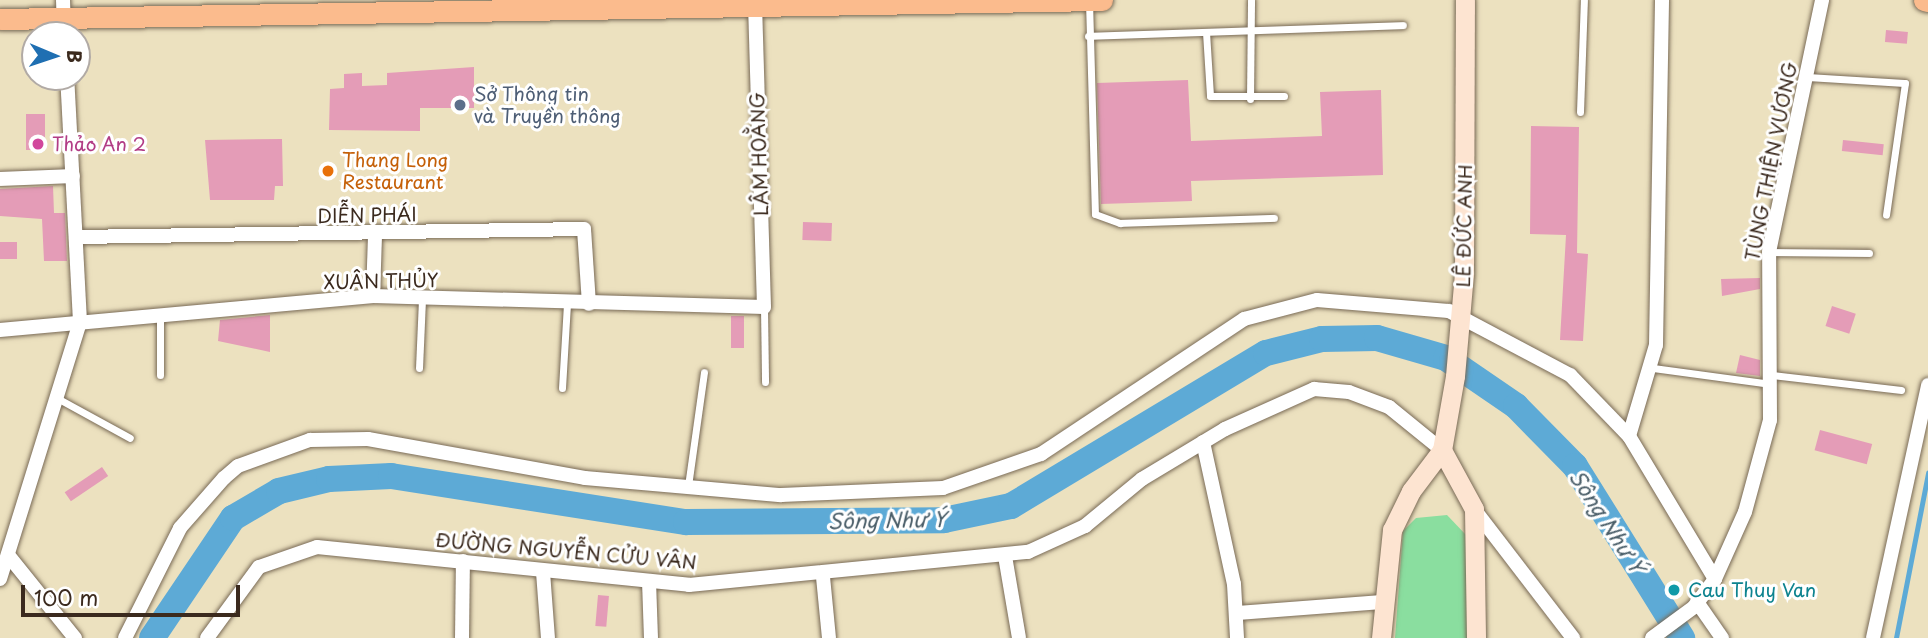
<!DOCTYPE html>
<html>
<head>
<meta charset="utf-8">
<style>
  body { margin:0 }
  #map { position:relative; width:1928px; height:638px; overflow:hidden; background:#ece1bf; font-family:"Playpen Sans",sans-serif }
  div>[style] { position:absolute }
  .green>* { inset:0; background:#8ade9f }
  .stream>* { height:4.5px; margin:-2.25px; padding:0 2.25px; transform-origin:2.25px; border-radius:2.25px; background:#5daad6 }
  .river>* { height:26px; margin:-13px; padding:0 13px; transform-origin:13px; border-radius:13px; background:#5daad6 }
  .building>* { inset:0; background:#e49cb7; transform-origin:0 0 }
  .roads { filter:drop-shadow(0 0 2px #796a56) drop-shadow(0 0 2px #796a56) }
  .lane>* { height:7px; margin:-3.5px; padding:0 3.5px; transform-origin:3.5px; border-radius:3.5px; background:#fff }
  .street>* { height:14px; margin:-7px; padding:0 7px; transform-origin:7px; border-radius:7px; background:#fff }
  .secondary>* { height:19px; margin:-9.5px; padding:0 9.5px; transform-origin:9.5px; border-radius:9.5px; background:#fde4d1 }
  .primary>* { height:21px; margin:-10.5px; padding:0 10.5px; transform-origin:10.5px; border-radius:10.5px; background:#fbbb8d }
  .dots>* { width:19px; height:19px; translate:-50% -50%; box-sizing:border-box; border:4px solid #fff; border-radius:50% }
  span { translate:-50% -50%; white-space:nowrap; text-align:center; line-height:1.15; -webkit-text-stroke:6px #fff; paint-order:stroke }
  .service-label { font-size:19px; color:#4e5e75 }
  .left { translate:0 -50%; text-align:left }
  .hotel-label { font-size:19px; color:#b23c85 }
  .street-label { font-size:19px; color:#3b2a1e }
  .food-label { font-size:19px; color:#c56008 }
  .culture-label { font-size:19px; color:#0d838f }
  .water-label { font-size:21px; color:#495d68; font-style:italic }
  .north { position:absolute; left:21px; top:21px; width:70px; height:70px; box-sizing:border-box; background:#fff; border:2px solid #b1aaa5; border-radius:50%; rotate:92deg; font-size:19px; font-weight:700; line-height:28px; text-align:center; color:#3b2a1e }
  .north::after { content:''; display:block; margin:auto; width:24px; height:32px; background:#1f6fb2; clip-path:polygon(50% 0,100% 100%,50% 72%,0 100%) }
  .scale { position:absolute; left:21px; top:585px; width:219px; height:32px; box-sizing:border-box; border:4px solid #3b2a1e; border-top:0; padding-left:9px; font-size:21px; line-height:24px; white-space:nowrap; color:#3b2a1e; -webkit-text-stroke:5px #fff; paint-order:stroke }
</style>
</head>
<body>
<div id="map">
  <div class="green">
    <div style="clip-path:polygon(1447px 515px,1467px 536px,1467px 638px,1395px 638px,1403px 531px,1416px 518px)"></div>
  </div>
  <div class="stream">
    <div style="left:1896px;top:638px;width:168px;rotate:-79deg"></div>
  </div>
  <div class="river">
    <div style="left:152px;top:638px;width:145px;rotate:-56deg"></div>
    <div style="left:233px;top:518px;width:53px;rotate:-30.4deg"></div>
    <div style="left:279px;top:491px;width:51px;rotate:-13.5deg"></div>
    <div style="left:329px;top:479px;width:62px;rotate:-2.8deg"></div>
    <div style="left:391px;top:476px;width:299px;rotate:8.9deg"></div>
    <div style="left:686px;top:522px;width:258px;rotate:-0.4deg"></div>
    <div style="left:944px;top:520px;width:68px;rotate:-11.8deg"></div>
    <div style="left:1011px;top:506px;width:297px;rotate:-31deg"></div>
    <div style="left:1266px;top:353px;width:58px;rotate:-14deg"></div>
    <div style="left:1322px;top:339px;width:55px;rotate:-1deg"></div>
    <div style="left:1377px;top:338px;width:72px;rotate:16.2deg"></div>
    <div style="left:1446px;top:358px;width:85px;rotate:34.4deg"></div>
    <div style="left:1516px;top:406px;width:84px;rotate:45.5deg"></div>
    <div style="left:1575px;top:466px;width:203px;rotate:58.1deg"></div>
  </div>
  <div class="building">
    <div style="left:1886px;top:30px;width:22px;height:12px;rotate:5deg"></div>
    <div style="clip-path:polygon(474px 67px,474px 108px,420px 108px,420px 131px,329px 130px,330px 89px,344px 88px,344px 74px,362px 73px,362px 86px,387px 85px,387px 73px)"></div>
    <div style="clip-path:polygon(1188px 80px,1191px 141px,1322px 136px,1320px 92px,1381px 90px,1383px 175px,1191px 181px,1192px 201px,1101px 204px,1097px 83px)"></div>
    <div style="left:26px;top:114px;width:19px;height:36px"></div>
    <div style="clip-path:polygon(1531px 126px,1579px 127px,1577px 253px,1588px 254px,1583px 341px,1560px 340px,1566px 235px,1530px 234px)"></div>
    <div style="clip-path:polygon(282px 139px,283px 186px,275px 186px,274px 200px,210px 200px,205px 140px)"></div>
    <div style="left:1843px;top:140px;width:41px;height:11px;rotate:6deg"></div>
    <div style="clip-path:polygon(53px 186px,54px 213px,65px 213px,67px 261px,44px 261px,42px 219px,0 216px,0 189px)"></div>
    <div style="left:803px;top:222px;width:29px;height:18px;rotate:2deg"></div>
    <div style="left:0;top:242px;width:17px;height:17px"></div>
    <div style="clip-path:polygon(1760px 278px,1760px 289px,1722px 296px,1721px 279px)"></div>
    <div style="left:1832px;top:306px;width:25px;height:21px;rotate:18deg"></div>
    <div style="clip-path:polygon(270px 315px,270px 352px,218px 341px,220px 320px)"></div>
    <div style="left:731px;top:316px;width:13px;height:32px"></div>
    <div style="clip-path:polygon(1740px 355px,1760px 360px,1760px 376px,1736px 373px)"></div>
    <div style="left:1820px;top:430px;width:54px;height:21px;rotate:15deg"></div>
    <div style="left:102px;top:467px;width:11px;height:45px;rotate:56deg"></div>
    <div style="left:598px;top:595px;width:11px;height:31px;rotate:5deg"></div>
  </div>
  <div class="roads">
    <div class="lane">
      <div style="left:1089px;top:1px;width:213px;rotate:88.4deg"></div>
      <div style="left:1095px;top:214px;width:27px;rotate:20deg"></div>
      <div style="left:1120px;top:223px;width:154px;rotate:-1.9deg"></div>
      <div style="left:1206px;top:32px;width:64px;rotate:86.4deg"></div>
      <div style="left:1210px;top:96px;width:74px"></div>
      <div style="left:1088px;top:36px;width:315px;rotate:-2deg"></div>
      <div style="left:1807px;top:77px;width:98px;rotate:3.5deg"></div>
      <div style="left:1905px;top:83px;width:133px;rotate:98.2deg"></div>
      <div style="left:1250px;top:99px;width:99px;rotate:-89.4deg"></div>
      <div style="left:1580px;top:112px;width:112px;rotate:-88deg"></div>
      <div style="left:1769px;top:252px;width:100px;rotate:0.6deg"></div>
      <div style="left:764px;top:307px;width:75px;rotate:89.2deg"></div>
      <div style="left:419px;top:368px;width:70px;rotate:-87.5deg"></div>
      <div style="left:1653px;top:368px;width:119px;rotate:7.7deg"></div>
      <div style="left:160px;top:375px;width:59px;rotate:-90deg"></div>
      <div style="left:1772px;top:375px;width:130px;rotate:6.6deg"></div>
      <div style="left:562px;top:388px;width:85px;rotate:-86.6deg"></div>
      <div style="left:57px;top:398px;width:83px;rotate:28.7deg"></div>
      <div style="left:688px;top:486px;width:115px;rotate:-82deg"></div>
    </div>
    <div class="street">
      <div style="left:63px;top:0;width:35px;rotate:88deg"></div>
      <div style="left:0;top:179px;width:73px;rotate:-2.4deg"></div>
      <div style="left:76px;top:237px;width:508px;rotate:-0.9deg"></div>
      <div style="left:584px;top:229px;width:75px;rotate:86.2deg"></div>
      <div style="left:373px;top:296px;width:61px;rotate:-88.1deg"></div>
      <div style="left:0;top:330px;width:375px;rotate:-5.2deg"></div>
      <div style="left:373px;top:296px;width:391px;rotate:1.6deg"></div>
      <div style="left:764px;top:307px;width:297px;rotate:-91.7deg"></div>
      <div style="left:1629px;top:436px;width:95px;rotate:-73.5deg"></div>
      <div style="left:1656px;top:345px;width:345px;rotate:-89deg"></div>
      <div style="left:1203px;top:442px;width:145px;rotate:77.7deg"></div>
      <div style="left:1234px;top:584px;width:54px;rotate:86.8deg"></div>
      <div style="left:1474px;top:509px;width:163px;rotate:52.5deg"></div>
      <div style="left:8px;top:555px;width:107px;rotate:51.1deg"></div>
      <div style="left:1005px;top:556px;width:83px;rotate:80.3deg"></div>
      <div style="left:543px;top:572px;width:66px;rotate:85.7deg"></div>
      <div style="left:823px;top:577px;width:61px;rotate:84.4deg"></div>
      <div style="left:0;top:579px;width:269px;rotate:-72.7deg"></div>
      <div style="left:80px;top:322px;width:245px;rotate:-93deg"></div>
      <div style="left:649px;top:581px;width:57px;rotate:88deg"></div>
      <div style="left:1697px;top:602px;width:44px;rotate:55.2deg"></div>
      <div style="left:1238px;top:613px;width:144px;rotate:-4.4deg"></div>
      <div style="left:125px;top:638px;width:123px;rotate:-63.4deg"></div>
      <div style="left:180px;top:528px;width:67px;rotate:-48.7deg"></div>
      <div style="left:224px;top:478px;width:18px;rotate:-41deg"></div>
      <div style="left:238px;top:466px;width:77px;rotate:-19.9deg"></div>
      <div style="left:310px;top:440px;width:58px;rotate:-1deg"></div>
      <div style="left:368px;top:439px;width:220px;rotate:10.2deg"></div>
      <div style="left:585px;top:478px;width:197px;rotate:5deg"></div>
      <div style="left:781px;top:495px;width:162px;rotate:-2.5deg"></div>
      <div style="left:943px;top:488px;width:104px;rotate:-19.1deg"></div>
      <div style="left:1041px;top:454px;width:244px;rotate:-33.6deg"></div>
      <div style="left:1244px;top:319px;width:75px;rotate:-14.6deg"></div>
      <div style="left:1317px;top:300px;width:132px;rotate:4.8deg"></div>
      <div style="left:1449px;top:311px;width:137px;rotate:27.9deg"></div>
      <div style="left:1570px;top:375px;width:85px;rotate:46deg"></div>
      <div style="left:1629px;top:436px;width:167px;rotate:59deg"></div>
      <div style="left:207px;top:638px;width:88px;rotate:-53.8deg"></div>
      <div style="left:259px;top:567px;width:61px;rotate:-19deg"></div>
      <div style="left:317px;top:547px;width:374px;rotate:5.8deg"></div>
      <div style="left:689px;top:585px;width:341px;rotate:-5.6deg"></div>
      <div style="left:1028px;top:552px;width:63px;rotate:-24.5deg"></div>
      <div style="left:1085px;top:526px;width:74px;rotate:-39.5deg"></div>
      <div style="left:1142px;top:479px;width:97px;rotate:-31.1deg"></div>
      <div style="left:1225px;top:429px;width:98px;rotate:-24.2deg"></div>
      <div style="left:1314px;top:389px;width:35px;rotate:5deg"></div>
      <div style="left:1349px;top:392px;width:43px;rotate:20.6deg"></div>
      <div style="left:1389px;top:407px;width:68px;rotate:39.1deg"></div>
      <div style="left:462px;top:638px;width:77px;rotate:-89.3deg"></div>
      <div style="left:1652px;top:638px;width:52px;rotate:-36.4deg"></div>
      <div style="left:1694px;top:607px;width:35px;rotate:-53deg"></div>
      <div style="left:1715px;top:579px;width:73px;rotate:-65.9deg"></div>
      <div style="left:1745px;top:512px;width:95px;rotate:-74.8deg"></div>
      <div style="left:1770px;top:420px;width:168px;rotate:-90.3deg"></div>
      <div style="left:1769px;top:252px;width:258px;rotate:-78.1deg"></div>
      <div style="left:1873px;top:638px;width:259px;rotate:-77.7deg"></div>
    </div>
    <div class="secondary">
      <div style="left:1442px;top:450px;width:67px;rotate:61.5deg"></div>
      <div style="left:1474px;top:509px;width:129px;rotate:89.1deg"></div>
      <div style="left:1381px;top:638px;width:109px;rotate:-84.2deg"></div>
      <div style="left:1392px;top:530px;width:43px;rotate:-64deg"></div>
      <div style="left:1411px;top:491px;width:51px;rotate:-52.9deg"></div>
      <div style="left:1442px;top:450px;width:75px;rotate:-80deg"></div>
      <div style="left:1455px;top:376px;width:102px;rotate:-85deg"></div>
      <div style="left:1464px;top:274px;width:274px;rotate:-89.8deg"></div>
    </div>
    <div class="primary">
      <div style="left:1924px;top:0;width:4px;rotate:14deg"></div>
      <div style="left:0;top:19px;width:1102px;rotate:-0.99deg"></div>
    </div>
  </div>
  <div class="dots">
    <div style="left:460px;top:105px;background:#5c6f8a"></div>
    <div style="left:38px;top:144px;background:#d1479c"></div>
    <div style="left:328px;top:171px;background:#e8710a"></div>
    <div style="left:1674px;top:590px;background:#0f9aa8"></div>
  </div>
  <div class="service-label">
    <span class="left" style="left:474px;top:105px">Sở Thông tin<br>và Truyền thông</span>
  </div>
  <div class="hotel-label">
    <span class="left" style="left:52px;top:144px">Thảo An 2</span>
  </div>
  <div class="street-label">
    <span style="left:759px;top:154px;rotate:-92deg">LÂM HOẰNG</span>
    <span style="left:1771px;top:161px;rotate:-79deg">TÙNG THIỆN VƯƠNG</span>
    <span style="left:367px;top:215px;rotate:-1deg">DIỄN PHÁI</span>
    <span style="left:1464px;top:226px;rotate:-89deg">LÊ ĐỨC ANH</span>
    <span style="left:381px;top:281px;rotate:-1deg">XUÂN THỦY</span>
    <span style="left:566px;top:551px;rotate:5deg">ĐƯỜNG NGUYỄN CỬU VÂN</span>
  </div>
  <div class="food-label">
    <span class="left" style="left:342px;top:171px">Thang Long<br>Restaurant</span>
  </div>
  <div class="culture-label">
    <span class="left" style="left:1688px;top:590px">Cau Thuy Van</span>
  </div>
  <div class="water-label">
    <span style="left:887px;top:519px;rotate:-1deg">Sông Như Ý</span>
    <span style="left:1608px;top:521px;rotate:57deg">Sông Như Ý</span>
  </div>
  <div class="north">B</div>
  <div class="scale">100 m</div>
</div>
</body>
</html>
